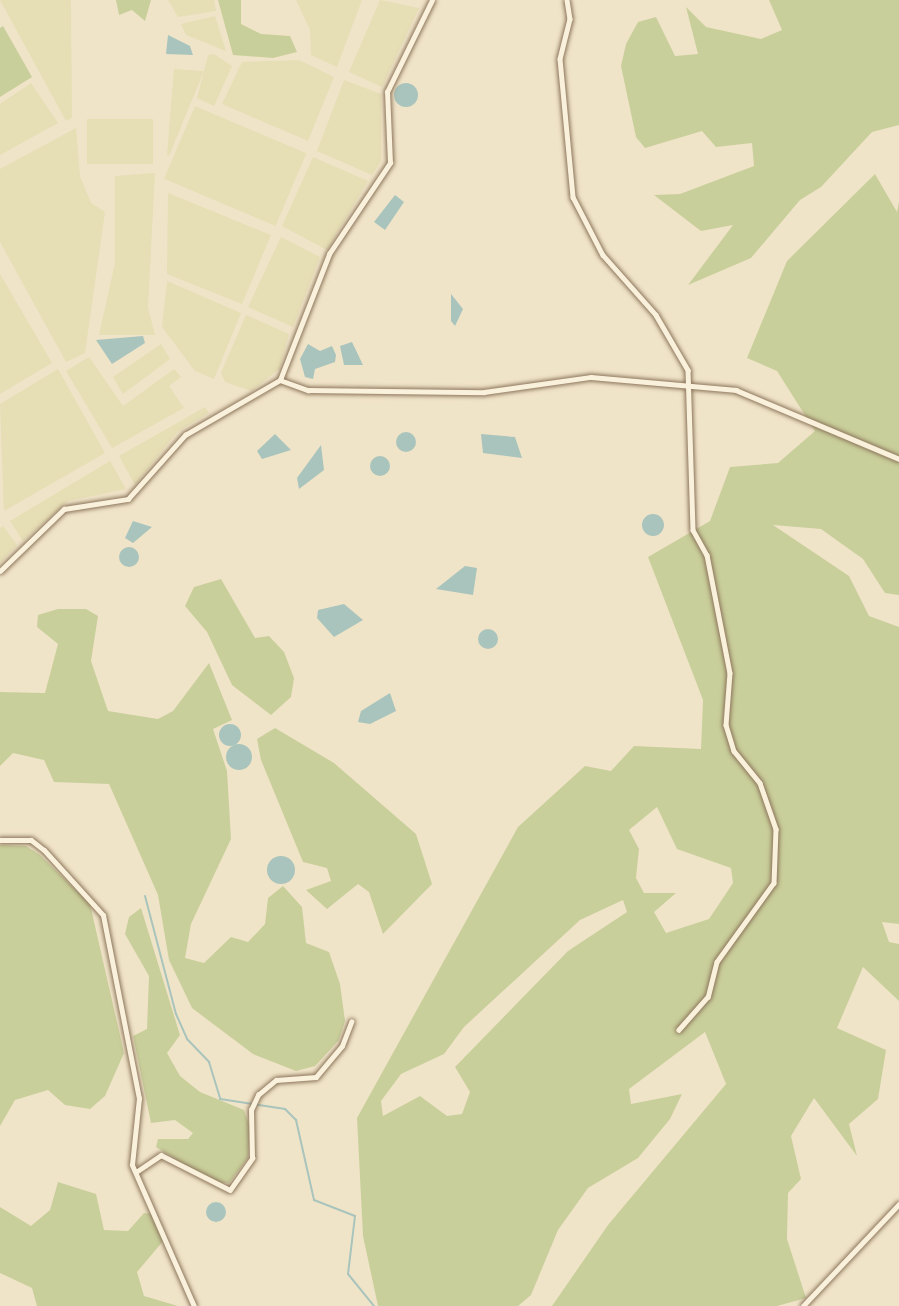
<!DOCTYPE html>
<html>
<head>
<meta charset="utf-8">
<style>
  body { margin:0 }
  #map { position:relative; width:899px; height:1306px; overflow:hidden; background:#f0e4c8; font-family:"Libre Baskerville",serif }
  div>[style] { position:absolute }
  .farmland>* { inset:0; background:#e6deb5; transform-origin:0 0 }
  .green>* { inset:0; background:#c9cf9b }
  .water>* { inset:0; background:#a9c4bc }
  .round { border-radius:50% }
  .stream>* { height:2px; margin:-1px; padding:0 1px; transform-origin:1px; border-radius:1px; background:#a9c4bc }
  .roads { filter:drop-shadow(0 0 2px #8d765c) drop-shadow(0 0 2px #8d765c) }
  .minor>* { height:4.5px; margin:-2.25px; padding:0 2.25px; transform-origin:2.25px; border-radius:2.25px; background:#faf1dc }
  .tertiary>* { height:5px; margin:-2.5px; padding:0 2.5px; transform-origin:2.5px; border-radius:2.5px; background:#faf1dc }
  span { translate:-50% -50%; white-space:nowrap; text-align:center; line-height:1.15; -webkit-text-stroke:7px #f7eed8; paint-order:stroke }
</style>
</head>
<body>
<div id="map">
  <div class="farmland">
    <div style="clip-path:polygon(0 0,71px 0,72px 118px,66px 121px)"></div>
    <div style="clip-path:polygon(168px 0,214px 0,216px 11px,178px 17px)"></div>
    <div style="clip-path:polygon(296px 0,362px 0,337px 67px,311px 55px,310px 30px)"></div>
    <div style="clip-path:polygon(380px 0,419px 8px,382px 87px,349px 72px)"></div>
    <div style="clip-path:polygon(215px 16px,226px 51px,186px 35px,181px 24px)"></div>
    <div style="clip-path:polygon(214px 54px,232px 66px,214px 106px,197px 98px,208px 55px)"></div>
    <div style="clip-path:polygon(299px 60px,334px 77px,308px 141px,222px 104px,242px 62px)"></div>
    <div style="clip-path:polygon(174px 69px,204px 71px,169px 156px,167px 155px)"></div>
    <div style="clip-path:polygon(344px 80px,381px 94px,381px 161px,372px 175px,317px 151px)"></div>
    <div style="clip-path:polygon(31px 83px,58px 123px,0 155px,0 104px)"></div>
    <div style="left:195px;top:106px;width:121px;height:79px;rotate:23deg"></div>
    <div style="left:153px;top:119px;width:45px;height:66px;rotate:90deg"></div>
    <div style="clip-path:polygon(76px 128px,80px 176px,91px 203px,105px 212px,85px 353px,66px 362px,0 242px,0 169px)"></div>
    <div style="clip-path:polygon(313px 157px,368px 181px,327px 250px,282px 226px)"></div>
    <div style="clip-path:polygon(155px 173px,148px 307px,155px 335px,99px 335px,115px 263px,115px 176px)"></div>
    <div style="clip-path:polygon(168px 193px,271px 235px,242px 304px,167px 274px)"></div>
    <div style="clip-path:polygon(281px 237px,320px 257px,293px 327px,248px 307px)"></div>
    <div style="clip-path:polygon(0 274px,52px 363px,0 394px)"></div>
    <div style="clip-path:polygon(167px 281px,241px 313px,214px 379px,195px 371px,162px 327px)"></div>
    <div style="clip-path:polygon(246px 315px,289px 334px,280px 368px,252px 391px,225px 382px,221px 373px)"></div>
    <div style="clip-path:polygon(161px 344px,170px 359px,123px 394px,113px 377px)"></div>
    <div style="clip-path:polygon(89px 357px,123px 406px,174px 369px,181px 377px,169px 386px,184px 408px,112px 448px,66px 371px)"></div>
    <div style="clip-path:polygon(58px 369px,105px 453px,4px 511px,0 404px)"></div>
    <div style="clip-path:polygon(205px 407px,209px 413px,177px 432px,135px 485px,119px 456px)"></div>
    <div style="clip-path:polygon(110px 461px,126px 489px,68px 501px,23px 541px,10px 521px)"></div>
    <div style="clip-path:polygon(3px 526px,17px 545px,0 563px,0 528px)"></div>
  </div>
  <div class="green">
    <div style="clip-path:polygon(151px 0,145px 21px,132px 10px,119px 15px,116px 0)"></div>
    <div style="clip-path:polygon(218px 0,241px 0,241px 24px,261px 34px,290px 36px,297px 52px,273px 58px,233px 55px)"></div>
    <div style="clip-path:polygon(769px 0,899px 0,899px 125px,872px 132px,821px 187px,800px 200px,751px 258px,688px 285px,733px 225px,701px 231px,654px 195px,680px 194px,754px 166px,752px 143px,716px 147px,702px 131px,645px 148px,636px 137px,621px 66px,626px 44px,638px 22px,656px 17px,675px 56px,698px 54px,686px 7px,706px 27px,761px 39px,782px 30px)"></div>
    <div style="clip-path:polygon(3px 26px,32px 77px,0 97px,0 28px)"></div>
    <div style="clip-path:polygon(evenodd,875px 174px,897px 212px,899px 202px,899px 595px,885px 593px,863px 559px,821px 529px,773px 525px,849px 576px,869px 616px,899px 627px,899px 924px,882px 922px,889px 942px,899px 944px,899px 1001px,863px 967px,837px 1028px,886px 1050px,878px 1099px,849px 1124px,857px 1156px,814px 1098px,791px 1136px,801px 1179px,788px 1193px,787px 1239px,806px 1298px,777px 1306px,552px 1306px,608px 1225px,726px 1084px,705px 1032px,629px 1089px,631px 1104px,682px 1094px,670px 1119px,638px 1158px,588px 1188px,558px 1230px,531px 1295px,518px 1306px,378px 1306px,363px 1236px,357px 1118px,518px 827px,585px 766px,611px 771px,634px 746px,701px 749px,703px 700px,648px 557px,710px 521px,730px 467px,778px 463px,815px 431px,777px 371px,747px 358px,787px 261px,875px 174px,657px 807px,677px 849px,731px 868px,733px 883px,709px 919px,666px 933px,654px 912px,676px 893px,644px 893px,636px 878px,639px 849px,629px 830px,657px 807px,875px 174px,623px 900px,627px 912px,568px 951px,455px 1067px,470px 1092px,462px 1114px,447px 1116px,420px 1096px,383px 1116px,381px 1101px,401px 1074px,444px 1054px,464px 1027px,580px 920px,623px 900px)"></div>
    <div style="clip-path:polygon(221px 579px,255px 638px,269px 636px,284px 652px,294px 678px,291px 697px,271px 715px,232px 685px,207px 632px,185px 606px,194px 587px)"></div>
    <div style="clip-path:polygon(58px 609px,86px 609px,98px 616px,91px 661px,108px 711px,158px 719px,173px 711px,209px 663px,232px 720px,213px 729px,227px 771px,231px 839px,191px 924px,185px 958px,204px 963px,231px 937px,248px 942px,265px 924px,268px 898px,283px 886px,302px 907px,306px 943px,329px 952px,340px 984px,345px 1021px,339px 1040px,315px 1066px,296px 1071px,253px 1054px,192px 1008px,169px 960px,158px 895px,109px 784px,54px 782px,44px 760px,13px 753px,0 766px,0 692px,45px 693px,58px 644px,37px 627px,38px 615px)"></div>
    <div style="clip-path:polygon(275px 728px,334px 763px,416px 834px,432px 884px,383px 934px,369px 892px,358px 884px,327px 909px,306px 890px,331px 881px,327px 868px,303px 862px,261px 760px,257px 739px)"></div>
    <div style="clip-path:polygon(0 845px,26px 846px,40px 855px,90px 904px,124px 1053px,105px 1096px,90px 1109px,65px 1105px,48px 1090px,15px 1100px,0 1126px)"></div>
    <div style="clip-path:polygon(141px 908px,180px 1035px,167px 1053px,180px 1076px,200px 1092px,244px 1110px,250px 1127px,248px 1158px,229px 1183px,211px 1182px,156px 1147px,158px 1139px,188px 1139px,193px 1133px,175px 1120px,151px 1123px,133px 1036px,147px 1029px,149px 976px,125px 934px,129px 917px)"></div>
    <div style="clip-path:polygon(58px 1182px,96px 1194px,104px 1230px,128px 1231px,144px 1213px,155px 1214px,164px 1240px,137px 1272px,144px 1296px,178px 1306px,37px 1306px,32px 1288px,0 1273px,0 1207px,31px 1226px,50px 1210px)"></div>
  </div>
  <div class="water">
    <div style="clip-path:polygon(168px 35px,190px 46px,193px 55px,166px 54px)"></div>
    <div class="round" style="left:394px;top:83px;width:24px;height:24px"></div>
    <div style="clip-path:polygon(395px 195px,404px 202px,385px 230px,374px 222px)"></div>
    <div style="clip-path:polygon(451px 294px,463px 309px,455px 326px,451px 321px)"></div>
    <div style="clip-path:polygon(143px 336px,145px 343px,112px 364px,96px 340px)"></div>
    <div style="clip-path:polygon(352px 342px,363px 365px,344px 365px,340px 346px)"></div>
    <div style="clip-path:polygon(308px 344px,320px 351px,332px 346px,336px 355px,335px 362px,315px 369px,313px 379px,305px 377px,300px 359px)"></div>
    <div class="round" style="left:396px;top:432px;width:20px;height:20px"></div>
    <div style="clip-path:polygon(275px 434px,291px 450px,262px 459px,257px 451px)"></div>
    <div style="clip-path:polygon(481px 434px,515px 437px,522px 458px,483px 453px)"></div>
    <div style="clip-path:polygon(321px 445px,324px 470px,299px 489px,297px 478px)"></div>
    <div class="round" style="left:370px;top:456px;width:20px;height:20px"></div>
    <div class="round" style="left:642px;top:514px;width:22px;height:22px"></div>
    <div style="clip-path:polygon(133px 521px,152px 527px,133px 543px,125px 538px)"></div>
    <div class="round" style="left:119px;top:547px;width:20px;height:20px"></div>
    <div style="clip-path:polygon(465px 566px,477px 568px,473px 595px,436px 589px)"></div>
    <div style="clip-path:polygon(344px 604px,363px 620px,334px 637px,317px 618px,318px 610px)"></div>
    <div class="round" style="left:478px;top:629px;width:20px;height:20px"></div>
    <div style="clip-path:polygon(390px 693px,396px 711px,370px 724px,358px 722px,361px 711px)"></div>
    <div class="round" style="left:219px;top:724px;width:22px;height:22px"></div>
    <div class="round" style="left:226px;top:744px;width:26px;height:26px"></div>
    <div class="round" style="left:267px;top:856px;width:28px;height:28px"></div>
    <div class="round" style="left:206px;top:1202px;width:20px;height:20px"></div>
  </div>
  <div class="stream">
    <div style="left:145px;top:896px;width:122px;rotate:75.3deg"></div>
    <div style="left:176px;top:1014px;width:27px;rotate:66deg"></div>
    <div style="left:187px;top:1039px;width:32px;rotate:46deg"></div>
    <div style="left:209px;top:1062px;width:39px;rotate:73deg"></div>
    <div style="left:220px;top:1099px;width:66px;rotate:8.7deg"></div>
    <div style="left:285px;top:1109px;width:16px;rotate:45deg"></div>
    <div style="left:296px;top:1120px;width:82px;rotate:77.3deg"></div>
    <div style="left:314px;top:1200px;width:44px;rotate:21.3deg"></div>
    <div style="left:355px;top:1216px;width:58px;rotate:96.9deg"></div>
    <div style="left:348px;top:1274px;width:41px;rotate:50.9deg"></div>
  </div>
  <div class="roads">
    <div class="minor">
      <div style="left:567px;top:0;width:19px;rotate:81deg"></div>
      <div style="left:570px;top:19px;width:41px;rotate:104deg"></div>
      <div style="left:560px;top:59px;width:139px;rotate:84.6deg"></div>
      <div style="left:573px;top:197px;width:65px;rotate:62.7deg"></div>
      <div style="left:603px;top:255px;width:80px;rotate:48.5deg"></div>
      <div style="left:656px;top:315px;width:64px;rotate:59.8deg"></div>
      <div style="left:688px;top:370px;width:160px;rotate:88.2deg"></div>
      <div style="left:693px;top:530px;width:29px;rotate:61deg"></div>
      <div style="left:707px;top:555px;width:120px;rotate:79deg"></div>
      <div style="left:730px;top:673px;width:52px;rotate:94.4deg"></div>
      <div style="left:726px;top:725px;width:27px;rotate:73deg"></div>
      <div style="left:734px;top:751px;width:41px;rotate:50.9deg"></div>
      <div style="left:760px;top:783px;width:49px;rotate:70.8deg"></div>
      <div style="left:776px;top:829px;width:54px;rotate:92.1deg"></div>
      <div style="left:774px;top:883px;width:97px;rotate:125.8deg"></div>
      <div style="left:717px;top:962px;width:36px;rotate:104deg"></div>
      <div style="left:708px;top:997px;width:44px;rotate:131.3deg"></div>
      <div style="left:280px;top:380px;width:30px;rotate:20deg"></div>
      <div style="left:308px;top:390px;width:176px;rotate:0.7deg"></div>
      <div style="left:484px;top:392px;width:108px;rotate:-8deg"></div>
      <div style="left:591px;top:377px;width:146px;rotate:5.1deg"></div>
      <div style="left:736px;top:390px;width:177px;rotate:22.9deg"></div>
      <div style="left:0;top:571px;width:89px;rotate:-44.1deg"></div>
      <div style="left:64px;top:509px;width:65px;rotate:-8.9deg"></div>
      <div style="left:128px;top:499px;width:86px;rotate:-48.3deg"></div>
      <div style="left:185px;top:435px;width:110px;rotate:-30.1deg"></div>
      <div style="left:280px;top:380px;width:135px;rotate:-68.7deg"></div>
      <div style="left:329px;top:254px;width:110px;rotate:-56.2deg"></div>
      <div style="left:390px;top:163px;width:71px;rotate:-92.4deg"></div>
      <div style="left:387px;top:92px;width:102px;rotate:-63.9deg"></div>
      <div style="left:136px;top:1172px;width:30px;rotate:-34deg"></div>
      <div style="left:161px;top:1155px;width:77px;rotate:26.9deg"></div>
      <div style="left:230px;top:1190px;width:39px;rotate:-55deg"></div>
      <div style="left:252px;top:1158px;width:48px;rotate:-91.2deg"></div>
      <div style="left:251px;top:1110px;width:17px;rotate:-65deg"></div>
      <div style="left:258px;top:1095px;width:23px;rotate:-40deg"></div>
      <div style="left:276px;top:1080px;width:40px;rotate:-4.3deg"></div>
      <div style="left:316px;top:1077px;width:40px;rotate:-50deg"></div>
      <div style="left:342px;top:1046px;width:26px;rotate:-69deg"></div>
      <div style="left:803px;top:1306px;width:140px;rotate:-46.7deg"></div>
    </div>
    <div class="tertiary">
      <div style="left:0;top:840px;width:31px"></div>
      <div style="left:31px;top:840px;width:16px;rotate:38deg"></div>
      <div style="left:44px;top:850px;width:88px;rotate:47.8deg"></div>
      <div style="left:103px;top:915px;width:187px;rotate:78.9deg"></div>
      <div style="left:139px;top:1098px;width:67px;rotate:96deg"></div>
      <div style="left:132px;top:1165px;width:154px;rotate:66.3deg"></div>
    </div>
  </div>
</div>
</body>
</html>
